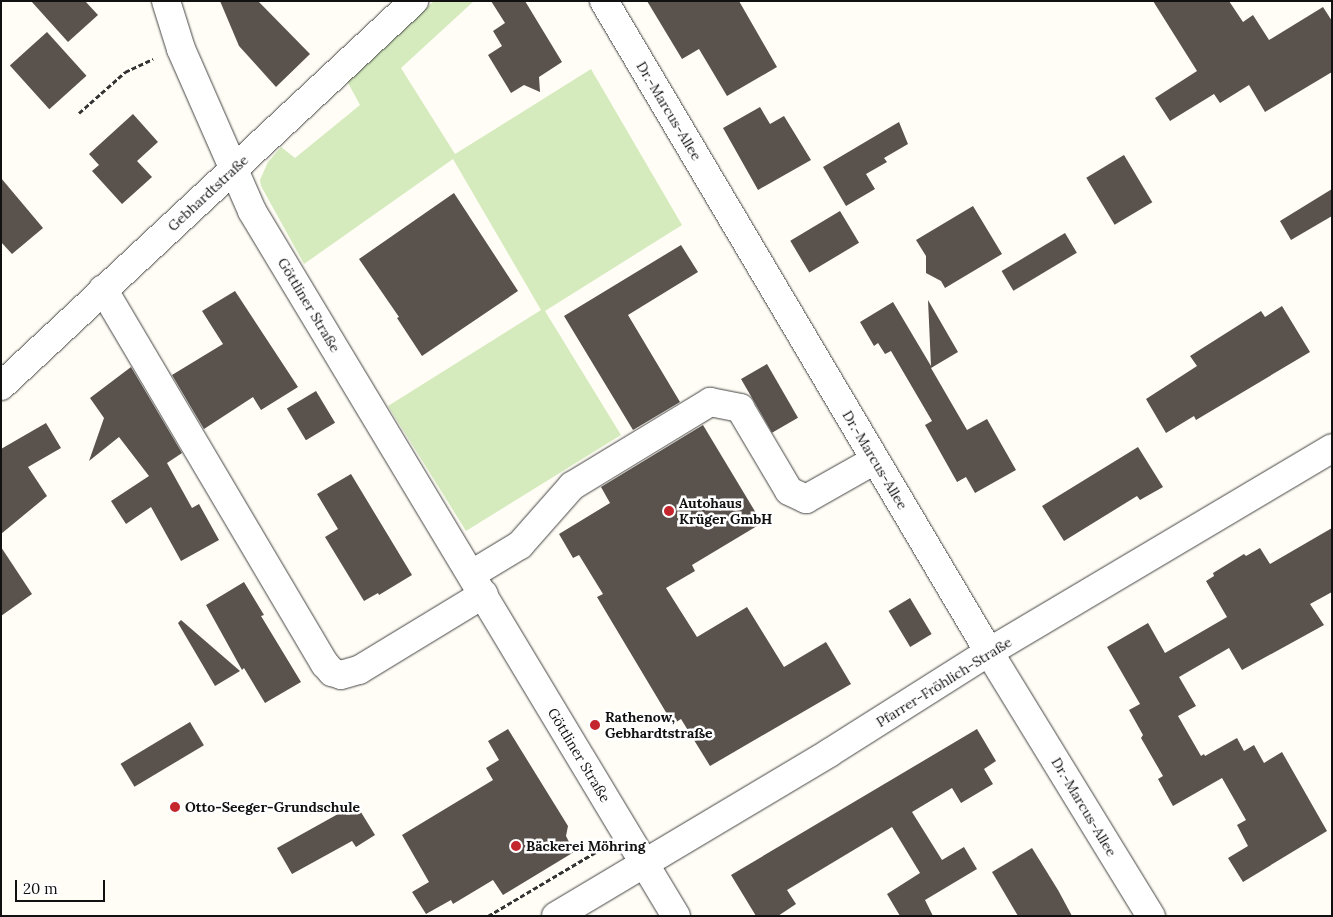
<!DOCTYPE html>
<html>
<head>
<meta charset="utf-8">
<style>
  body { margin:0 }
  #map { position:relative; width:1333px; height:917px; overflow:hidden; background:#fffdf5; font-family:Lora,serif }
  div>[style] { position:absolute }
  .green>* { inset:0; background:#d5ebbd }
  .building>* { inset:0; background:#5a524d; transform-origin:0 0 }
  .path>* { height:3px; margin-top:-1.5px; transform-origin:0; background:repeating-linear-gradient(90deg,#333 0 5px,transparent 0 7.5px) }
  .roads { filter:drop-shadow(0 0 1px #444) drop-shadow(0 0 1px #444) }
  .minor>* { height:28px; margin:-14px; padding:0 14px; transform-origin:14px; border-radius:14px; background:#fff }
  .dots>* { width:14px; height:14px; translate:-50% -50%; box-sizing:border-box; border:2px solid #fff; border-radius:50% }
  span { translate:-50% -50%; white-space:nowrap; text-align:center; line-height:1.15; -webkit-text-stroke:5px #fff; paint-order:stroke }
  .street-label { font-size:14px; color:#111 }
  .poi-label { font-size:14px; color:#111; font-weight:700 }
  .left { translate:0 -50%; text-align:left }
  .frame { position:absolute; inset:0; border:2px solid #111; pointer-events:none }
  .scale { position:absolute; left:15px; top:880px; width:90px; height:22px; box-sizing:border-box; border:2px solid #111; border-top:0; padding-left:6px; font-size:15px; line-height:18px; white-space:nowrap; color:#111; -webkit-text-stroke:4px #fff; paint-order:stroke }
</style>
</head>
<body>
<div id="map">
  <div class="green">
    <div style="clip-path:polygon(434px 1px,474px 1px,401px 68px,455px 154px,591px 69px,682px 225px,545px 311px,621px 435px,466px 531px,388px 406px,541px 310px,453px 159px,304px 264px,261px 186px,260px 180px,268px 162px,281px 147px,295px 158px,360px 105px,347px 81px)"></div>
  </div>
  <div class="building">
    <div style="clip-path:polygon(31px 1px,85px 1px,98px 15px,68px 42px)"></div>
    <div style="clip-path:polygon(220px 1px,258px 1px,310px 54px,276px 87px,239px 46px)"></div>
    <div style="clip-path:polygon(491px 1px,525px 1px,562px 62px,539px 77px,540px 92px,524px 85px,511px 93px,488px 55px,502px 46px,493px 31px,505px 23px)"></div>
    <div style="clip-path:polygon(647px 1px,739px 1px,777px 67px,727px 96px,699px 49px,682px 59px)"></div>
    <div style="clip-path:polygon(1153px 1px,1229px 1px,1243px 22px,1253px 15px,1269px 40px,1323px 7px,1332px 21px,1332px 72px,1265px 112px,1249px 85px,1220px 103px,1214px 94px,1170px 121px,1155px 98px,1197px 71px)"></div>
    <div style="left:47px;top:32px;width:59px;height:50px;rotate:48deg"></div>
    <div style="clip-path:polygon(760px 107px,770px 124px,784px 116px,811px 160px,758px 190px,723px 128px)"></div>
    <div style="clip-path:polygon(133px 114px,158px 142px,137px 161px,152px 177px,122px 204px,92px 171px,99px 165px,89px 154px)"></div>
    <div style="clip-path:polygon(899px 122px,908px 144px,884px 158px,887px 162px,866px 174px,875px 189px,846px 206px,823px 167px)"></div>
    <div style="left:1124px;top:155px;width:55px;height:44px;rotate:59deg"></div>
    <div style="clip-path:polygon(1px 178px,43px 228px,12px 254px,1px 242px)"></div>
    <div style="clip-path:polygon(1332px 189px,1332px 216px,1291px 240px,1280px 221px)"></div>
    <div style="clip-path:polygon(454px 193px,518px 291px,422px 356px,397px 318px,399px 317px,359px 259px)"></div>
    <div style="clip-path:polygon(973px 206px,1002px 254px,945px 288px,941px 281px,926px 273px,926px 256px,916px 240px)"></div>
    <div style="left:840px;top:211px;width:37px;height:58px;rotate:59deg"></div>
    <div style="left:1065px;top:233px;width:23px;height:74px;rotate:59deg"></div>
    <div style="clip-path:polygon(681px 245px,698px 272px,628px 315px,680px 402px,633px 430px,564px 316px)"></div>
    <div style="clip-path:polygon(235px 291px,298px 387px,261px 410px,253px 397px,204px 429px,172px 375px,223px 344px,202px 311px)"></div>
    <div style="clip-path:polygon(928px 300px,958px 352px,931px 368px,967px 430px,987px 419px,1016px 470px,975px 493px,966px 477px,957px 482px,925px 425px,932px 421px,891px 351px,885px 354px,878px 343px,874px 346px,860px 322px,893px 302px,931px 366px)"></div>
    <div style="clip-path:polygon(1282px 306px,1310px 352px,1196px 420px,1194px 416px,1166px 433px,1146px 399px,1197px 366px,1190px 356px,1261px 311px,1265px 317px)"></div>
    <div style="left:767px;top:364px;width:62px;height:30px;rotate:60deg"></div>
    <div style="clip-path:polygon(131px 367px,182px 453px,167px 463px,192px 508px,199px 504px,219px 540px,181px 561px,151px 507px,126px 524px,111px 501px,149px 476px,119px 437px,89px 461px,104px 418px,90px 398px)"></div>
    <div style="left:316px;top:391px;width:37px;height:34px;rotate:59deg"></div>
    <div style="clip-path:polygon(46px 423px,61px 448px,28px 467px,47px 496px,1px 534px,1px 449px)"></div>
    <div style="clip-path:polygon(703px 425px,762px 523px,692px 565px,695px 571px,666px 588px,697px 637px,747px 607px,784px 667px,826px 642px,851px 684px,710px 766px,681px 719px,673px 724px,597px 597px,603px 594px,579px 555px,573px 558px,559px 534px,610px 503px,601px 487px)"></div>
    <div style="clip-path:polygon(1138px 447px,1163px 487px,1140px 500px,1137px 496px,1064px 541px,1042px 506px)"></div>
    <div style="clip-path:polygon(351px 474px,412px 575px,379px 595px,378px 593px,364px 601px,325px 537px,338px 529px,317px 494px)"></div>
    <div style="clip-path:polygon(1332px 528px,1332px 592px,1310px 604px,1324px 625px,1242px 670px,1229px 648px,1179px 677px,1196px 706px,1178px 716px,1201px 756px,1204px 754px,1205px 756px,1237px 738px,1244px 751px,1254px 745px,1264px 763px,1282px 752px,1327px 831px,1243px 882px,1228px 858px,1248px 846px,1237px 825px,1246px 820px,1222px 778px,1173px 806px,1158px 779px,1163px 776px,1141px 738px,1143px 735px,1129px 710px,1140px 704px,1107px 647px,1148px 623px,1165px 653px,1227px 617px,1206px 581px,1214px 576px,1213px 573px,1244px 554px,1246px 556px,1260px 548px,1270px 564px)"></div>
    <div style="clip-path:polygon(1px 547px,32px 594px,1px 616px)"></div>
    <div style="clip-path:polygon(244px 582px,264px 615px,261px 616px,301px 682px,265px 703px,244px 668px,242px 670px,206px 605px)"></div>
    <div style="left:910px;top:598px;width:42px;height:25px;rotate:59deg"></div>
    <div style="clip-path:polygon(181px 620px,240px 671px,215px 686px,178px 623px)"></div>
    <div style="left:190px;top:722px;width:27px;height:81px;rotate:59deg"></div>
    <div style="clip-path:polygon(508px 729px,568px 826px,566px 836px,574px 852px,503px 895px,493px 880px,453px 904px,451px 900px,426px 914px,412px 892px,429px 882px,402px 835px,493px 780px,486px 768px,499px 760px,488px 741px)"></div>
    <div style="clip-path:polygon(977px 729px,996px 761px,984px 769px,993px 784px,961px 803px,952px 788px,912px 812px,942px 860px,964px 847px,977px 869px,925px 900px,933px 916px,900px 916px,887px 894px,920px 873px,892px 827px,787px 890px,796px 904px,778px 916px,756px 916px,731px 875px)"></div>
    <div style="clip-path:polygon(356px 804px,375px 835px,356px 847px,352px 841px,292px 874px,277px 848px)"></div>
    <div style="clip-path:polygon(1032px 848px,1058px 890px,1072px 916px,1018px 916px,992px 872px)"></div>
  </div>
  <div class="path">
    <div style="left:79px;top:113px;width:62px;rotate:-41.7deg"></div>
    <div style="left:125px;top:72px;width:31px;rotate:-25deg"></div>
    <div style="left:488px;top:916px;width:131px;rotate:-30.7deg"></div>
  </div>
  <div class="roads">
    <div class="minor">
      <div style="left:166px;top:1px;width:50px;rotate:72.6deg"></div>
      <div style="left:181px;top:49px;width:177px;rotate:66.3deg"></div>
      <div style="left:252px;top:211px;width:823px;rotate:58.98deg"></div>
      <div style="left:604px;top:1px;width:756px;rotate:59.4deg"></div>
      <div style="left:989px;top:652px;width:310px;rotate:58.5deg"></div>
      <div style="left:103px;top:289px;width:436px;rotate:59.4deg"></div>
      <div style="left:325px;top:664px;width:11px;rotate:49deg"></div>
      <div style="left:332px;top:672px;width:9px;rotate:18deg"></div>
      <div style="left:341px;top:675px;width:19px;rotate:-16deg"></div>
      <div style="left:359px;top:670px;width:146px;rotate:-31.3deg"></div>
      <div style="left:1px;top:386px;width:565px;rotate:-42.99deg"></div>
      <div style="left:472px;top:574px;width:56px;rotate:-31.1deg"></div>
      <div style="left:520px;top:545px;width:79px;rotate:-48.6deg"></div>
      <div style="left:572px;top:486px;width:162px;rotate:-31.3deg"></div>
      <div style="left:710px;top:402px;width:31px;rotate:11deg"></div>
      <div style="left:740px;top:408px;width:96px;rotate:59.4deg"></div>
      <div style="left:789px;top:491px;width:19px;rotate:25deg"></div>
      <div style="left:806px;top:499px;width:79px;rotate:-29.5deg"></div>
      <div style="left:556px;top:916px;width:318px;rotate:-30.8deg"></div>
      <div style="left:829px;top:753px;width:189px;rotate:-32.3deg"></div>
      <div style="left:989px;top:652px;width:399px;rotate:-30.7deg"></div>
    </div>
  </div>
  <div class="dots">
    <div style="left:669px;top:511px;background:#c4262e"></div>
    <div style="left:595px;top:725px;background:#c4262e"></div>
    <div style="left:175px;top:807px;background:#c4262e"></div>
    <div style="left:516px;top:846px;background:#c4262e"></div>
  </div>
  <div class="street-label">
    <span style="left:669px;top:111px;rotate:59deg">Dr.-Marcus-Allee</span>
    <span style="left:208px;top:193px;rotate:-43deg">Gebhardtstraße</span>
    <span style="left:309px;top:305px;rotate:59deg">Göttliner Straße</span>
    <span style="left:875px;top:460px;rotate:59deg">Dr.-Marcus-Allee</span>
    <span style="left:944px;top:682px;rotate:-32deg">Pfarrer-Fröhlich-Straße</span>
    <span style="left:579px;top:755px;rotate:59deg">Göttliner Straße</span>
    <span style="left:1084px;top:807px;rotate:59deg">Dr.-Marcus-Allee</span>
  </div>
  <div class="poi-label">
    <span class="left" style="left:679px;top:511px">Autohaus<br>Krüger GmbH</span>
    <span class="left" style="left:605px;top:725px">Rathenow,<br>Gebhardtstraße</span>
    <span class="left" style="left:185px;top:807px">Otto-Seeger-Grundschule</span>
    <span class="left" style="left:526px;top:846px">Bäckerei Möhring</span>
  </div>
  <div class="frame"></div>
  <div class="scale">20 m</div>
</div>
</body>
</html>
